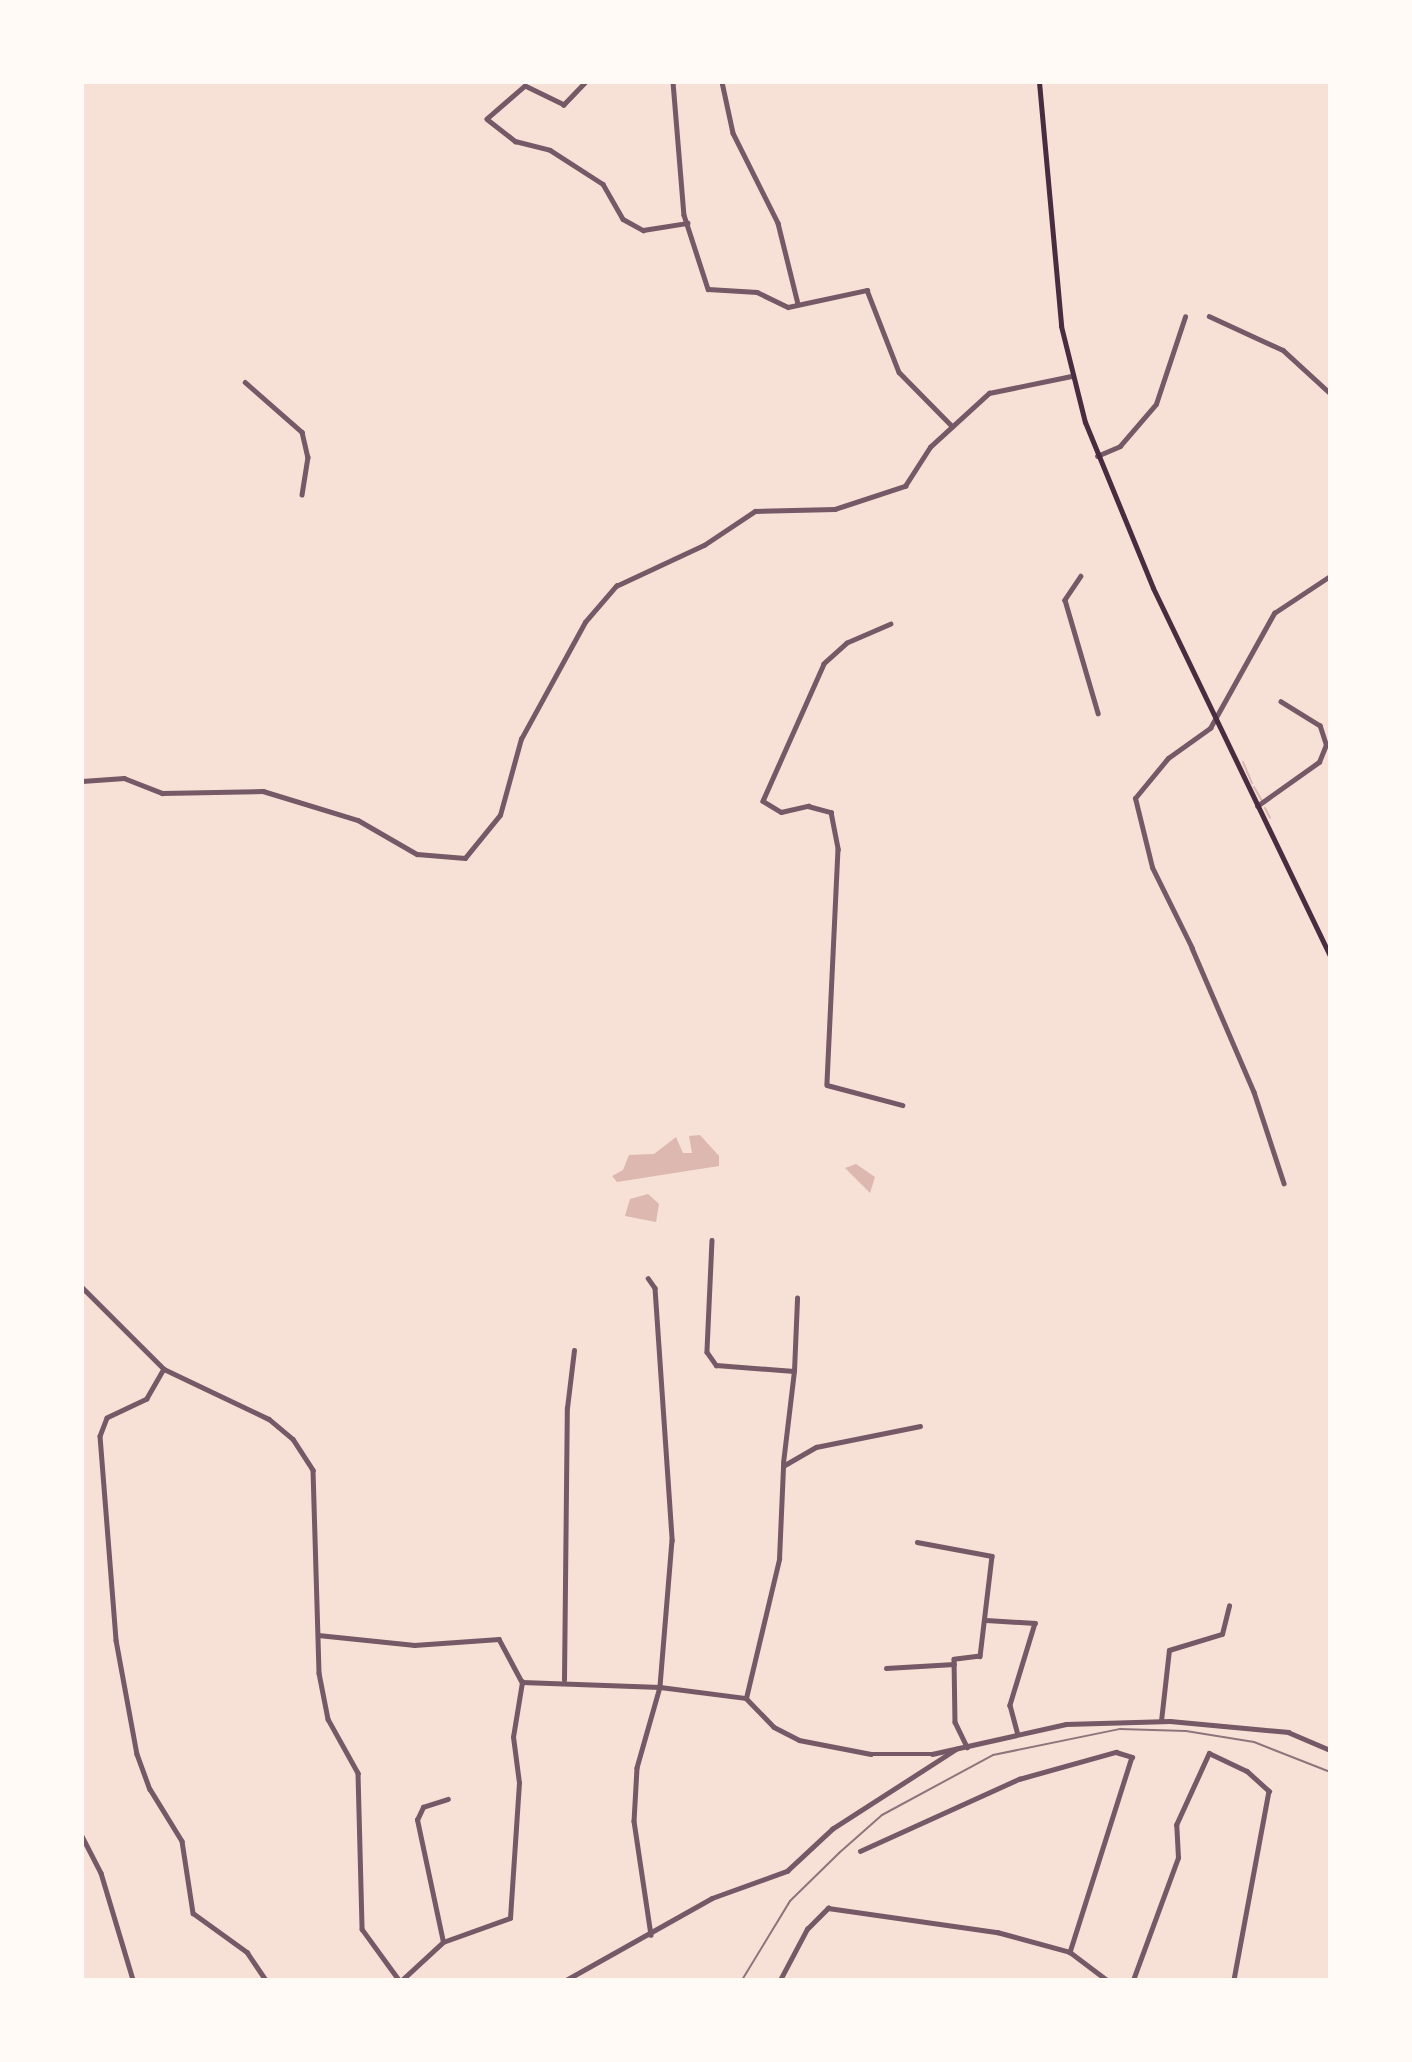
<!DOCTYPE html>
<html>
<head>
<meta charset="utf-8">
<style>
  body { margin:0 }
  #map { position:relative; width:1412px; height:2062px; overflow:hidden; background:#f7e1d7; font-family:Figtree,sans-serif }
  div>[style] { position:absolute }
  .water>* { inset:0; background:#dcb8b0 }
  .stream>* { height:2px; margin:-1px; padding:0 1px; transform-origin:1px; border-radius:1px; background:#dcb8b0 }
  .minor>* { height:4.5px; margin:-2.25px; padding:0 2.25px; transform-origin:2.25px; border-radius:2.25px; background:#755966 }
  .tertiary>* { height:5px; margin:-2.5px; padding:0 2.5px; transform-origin:2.5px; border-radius:2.5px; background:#755966 }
  .secondary>* { height:5px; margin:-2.5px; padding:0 2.5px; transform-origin:2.5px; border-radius:2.5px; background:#4a2c40 }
  .rail>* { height:2px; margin:-1px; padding:0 1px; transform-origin:1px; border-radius:1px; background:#8f747c }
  span { translate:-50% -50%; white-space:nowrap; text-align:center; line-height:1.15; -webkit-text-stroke:7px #fffaf5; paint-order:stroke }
  .frame { position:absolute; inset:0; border:84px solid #fffaf5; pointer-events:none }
</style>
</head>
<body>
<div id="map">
  <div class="water">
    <div style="clip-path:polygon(700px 1135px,719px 1156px,719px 1166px,617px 1182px,612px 1176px,623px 1170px,629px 1155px,654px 1154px,676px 1137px,683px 1153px,692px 1153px,689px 1136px)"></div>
    <div style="clip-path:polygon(856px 1164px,875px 1177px,870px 1193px,845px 1168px)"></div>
    <div style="clip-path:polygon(648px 1194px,659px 1204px,656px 1222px,625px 1216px,630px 1199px)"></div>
  </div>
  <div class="stream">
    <div style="left:1243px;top:762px;width:23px;rotate:67deg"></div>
    <div style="left:1254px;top:787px;width:16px;rotate:60deg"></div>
    <div style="left:1265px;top:808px;width:11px;rotate:63deg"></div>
  </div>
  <div class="minor">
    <div style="left:586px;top:82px;width:32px;rotate:134deg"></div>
    <div style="left:564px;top:105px;width:43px;rotate:-154deg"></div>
    <div style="left:525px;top:86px;width:50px;rotate:139deg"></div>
    <div style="left:487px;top:119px;width:36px;rotate:38deg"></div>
    <div style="left:515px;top:141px;width:36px;rotate:14deg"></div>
    <div style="left:550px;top:150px;width:63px;rotate:32.7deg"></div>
    <div style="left:603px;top:184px;width:40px;rotate:60.3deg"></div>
    <div style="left:623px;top:219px;width:23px;rotate:29deg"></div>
    <div style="left:643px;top:230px;width:45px;rotate:-9deg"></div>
    <div style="left:673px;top:82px;width:133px;rotate:85.3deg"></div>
    <div style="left:684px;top:215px;width:78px;rotate:72deg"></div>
    <div style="left:708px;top:289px;width:49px;rotate:3.5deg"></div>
    <div style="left:757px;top:292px;width:34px;rotate:26deg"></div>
    <div style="left:788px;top:307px;width:81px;rotate:-12.1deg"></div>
    <div style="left:867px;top:290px;width:88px;rotate:68.7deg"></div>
    <div style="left:899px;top:372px;width:76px;rotate:45.5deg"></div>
    <div style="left:722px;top:82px;width:52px;rotate:77.8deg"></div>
    <div style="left:733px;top:133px;width:101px;rotate:63.4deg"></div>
    <div style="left:778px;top:223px;width:83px;rotate:76.1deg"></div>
    <div style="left:1209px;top:316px;width:81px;rotate:24.7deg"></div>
    <div style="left:1283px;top:350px;width:64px;rotate:42.5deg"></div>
    <div style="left:245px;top:382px;width:76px;rotate:41.3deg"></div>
    <div style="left:302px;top:432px;width:26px;rotate:77deg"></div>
    <div style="left:308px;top:457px;width:38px;rotate:99deg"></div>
    <div style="left:1097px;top:456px;width:25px;rotate:-23deg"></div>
    <div style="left:1120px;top:446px;width:55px;rotate:-49.4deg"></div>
    <div style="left:1156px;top:404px;width:92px;rotate:-71.6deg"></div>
    <div style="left:1081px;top:576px;width:29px;rotate:124deg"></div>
    <div style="left:1065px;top:600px;width:118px;rotate:73.7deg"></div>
    <div style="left:891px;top:624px;width:48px;rotate:156.6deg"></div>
    <div style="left:847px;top:643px;width:31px;rotate:138deg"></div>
    <div style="left:824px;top:664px;width:150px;rotate:114deg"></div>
    <div style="left:763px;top:801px;width:21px;rotate:31deg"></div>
    <div style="left:781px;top:812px;width:28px;rotate:-13deg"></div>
    <div style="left:808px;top:806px;width:24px;rotate:15deg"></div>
    <div style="left:831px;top:812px;width:38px;rotate:79deg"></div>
    <div style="left:838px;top:849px;width:236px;rotate:92.7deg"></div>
    <div style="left:827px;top:1085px;width:78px;rotate:14.9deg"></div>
    <div style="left:82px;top:781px;width:42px;rotate:-4.1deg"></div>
    <div style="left:124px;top:778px;width:41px;rotate:21.5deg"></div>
    <div style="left:162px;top:793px;width:101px;rotate:-1.1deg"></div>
    <div style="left:263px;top:791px;width:99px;rotate:17deg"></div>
    <div style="left:358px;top:820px;width:68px;rotate:30deg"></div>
    <div style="left:417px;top:854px;width:48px;rotate:4.8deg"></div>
    <div style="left:465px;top:858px;width:55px;rotate:-50.9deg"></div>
    <div style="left:500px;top:815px;width:79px;rotate:-74.6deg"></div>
    <div style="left:521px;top:739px;width:133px;rotate:-61.3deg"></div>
    <div style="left:585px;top:622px;width:48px;rotate:-49.3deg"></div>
    <div style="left:616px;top:586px;width:97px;rotate:-25deg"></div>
    <div style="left:704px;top:545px;width:61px;rotate:-33.7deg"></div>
    <div style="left:755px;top:511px;width:80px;rotate:-1.4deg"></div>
    <div style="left:835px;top:509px;width:74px;rotate:-18.2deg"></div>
    <div style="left:905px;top:486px;width:46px;rotate:-57.3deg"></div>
    <div style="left:930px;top:447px;width:80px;rotate:-42.5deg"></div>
    <div style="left:989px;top:393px;width:85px;rotate:-11.6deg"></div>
    <div style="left:1257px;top:806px;width:76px;rotate:-35.4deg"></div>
    <div style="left:1319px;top:762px;width:18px;rotate:-68deg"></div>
    <div style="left:1326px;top:745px;width:20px;rotate:-108deg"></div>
    <div style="left:1320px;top:726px;width:46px;rotate:-148.4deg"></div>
    <div style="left:1192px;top:948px;width:157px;rotate:66.7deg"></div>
    <div style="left:1254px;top:1092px;width:96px;rotate:71.8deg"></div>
    <div style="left:712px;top:1240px;width:112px;rotate:92.6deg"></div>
    <div style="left:707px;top:1352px;width:16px;rotate:55deg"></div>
    <div style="left:716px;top:1365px;width:78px;rotate:4.4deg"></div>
    <div style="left:794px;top:1371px;width:73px;rotate:-87.6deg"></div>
    <div style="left:648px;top:1278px;width:12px;rotate:55deg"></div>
    <div style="left:655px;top:1288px;width:253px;rotate:86.1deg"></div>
    <div style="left:672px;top:1540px;width:147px;rotate:94.7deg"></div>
    <div style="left:660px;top:1687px;width:84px;rotate:105.9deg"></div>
    <div style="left:637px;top:1768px;width:53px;rotate:93.2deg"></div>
    <div style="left:634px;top:1821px;width:115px;rotate:81.5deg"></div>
    <div style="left:82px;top:1287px;width:116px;rotate:45deg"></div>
    <div style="left:164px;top:1369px;width:116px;rotate:25.5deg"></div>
    <div style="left:269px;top:1419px;width:31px;rotate:40deg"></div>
    <div style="left:293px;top:1439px;width:37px;rotate:57deg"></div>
    <div style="left:313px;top:1470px;width:203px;rotate:88.3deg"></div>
    <div style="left:319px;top:1673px;width:47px;rotate:78.9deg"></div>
    <div style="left:328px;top:1719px;width:62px;rotate:60.9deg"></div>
    <div style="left:358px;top:1773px;width:156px;rotate:88.5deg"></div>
    <div style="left:362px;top:1929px;width:63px;rotate:54deg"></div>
    <div style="left:164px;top:1369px;width:34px;rotate:120deg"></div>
    <div style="left:147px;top:1399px;width:44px;rotate:154.6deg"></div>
    <div style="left:107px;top:1418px;width:19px;rotate:111deg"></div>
    <div style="left:100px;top:1436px;width:205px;rotate:85.5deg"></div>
    <div style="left:116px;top:1640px;width:116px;rotate:79.6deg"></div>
    <div style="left:137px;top:1754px;width:37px;rotate:70deg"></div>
    <div style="left:150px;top:1789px;width:61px;rotate:58.4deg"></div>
    <div style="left:182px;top:1841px;width:73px;rotate:81.3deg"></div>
    <div style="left:193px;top:1913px;width:67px;rotate:35.8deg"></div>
    <div style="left:247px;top:1952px;width:34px;rotate:56deg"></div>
    <div style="left:783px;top:1463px;width:93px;rotate:-83.2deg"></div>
    <div style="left:917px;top:1542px;width:76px;rotate:10.6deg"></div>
    <div style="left:992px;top:1556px;width:101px;rotate:96.8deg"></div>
    <div style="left:980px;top:1656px;width:26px;rotate:173deg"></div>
    <div style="left:954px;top:1659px;width:63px;rotate:89.1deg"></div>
    <div style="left:955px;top:1722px;width:28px;rotate:64deg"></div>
    <div style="left:986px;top:1620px;width:49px;rotate:3.5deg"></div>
    <div style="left:1035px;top:1623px;width:86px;rotate:107deg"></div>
    <div style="left:1010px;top:1705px;width:30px;rotate:75deg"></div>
    <div style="left:318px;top:1635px;width:97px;rotate:5.9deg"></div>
    <div style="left:414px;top:1645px;width:85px;rotate:-4deg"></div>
    <div style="left:499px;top:1639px;width:49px;rotate:61.9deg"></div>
    <div style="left:522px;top:1682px;width:138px;rotate:2.1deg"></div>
    <div style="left:660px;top:1687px;width:87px;rotate:7.3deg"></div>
    <div style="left:746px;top:1698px;width:40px;rotate:46deg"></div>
    <div style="left:774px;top:1727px;width:28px;rotate:27deg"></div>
    <div style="left:799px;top:1740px;width:73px;rotate:11deg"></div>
    <div style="left:871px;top:1754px;width:61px"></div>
    <div style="left:932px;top:1754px;width:137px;rotate:-12.6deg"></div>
    <div style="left:1066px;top:1724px;width:104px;rotate:-1.7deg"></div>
    <div style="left:1170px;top:1721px;width:119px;rotate:5.3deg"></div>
    <div style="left:1288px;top:1732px;width:46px;rotate:23.2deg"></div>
    <div style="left:886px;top:1668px;width:68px;rotate:-3.4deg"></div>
    <div style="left:564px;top:1680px;width:272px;rotate:-89.4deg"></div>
    <div style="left:567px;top:1408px;width:58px;rotate:-83.1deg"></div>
    <div style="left:746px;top:1698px;width:143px;rotate:-76.6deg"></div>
    <div style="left:779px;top:1559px;width:93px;rotate:-87.5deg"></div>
    <div style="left:783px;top:1466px;width:38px;rotate:-30deg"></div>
    <div style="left:816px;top:1447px;width:106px;rotate:-11.4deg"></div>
    <div style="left:1161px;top:1721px;width:71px;rotate:-83.6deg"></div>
    <div style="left:1169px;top:1650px;width:55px;rotate:-16.8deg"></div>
    <div style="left:1222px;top:1634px;width:29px;rotate:-76deg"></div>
    <div style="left:82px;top:1836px;width:42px;rotate:62.8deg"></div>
    <div style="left:101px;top:1873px;width:112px;rotate:73.3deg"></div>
    <div style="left:860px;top:1851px;width:175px;rotate:-24.4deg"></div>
    <div style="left:1019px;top:1779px;width:101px;rotate:-15.6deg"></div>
    <div style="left:1116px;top:1752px;width:17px;rotate:17deg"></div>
    <div style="left:1132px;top:1757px;width:205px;rotate:107.6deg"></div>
    <div style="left:443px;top:1942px;width:125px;rotate:-102deg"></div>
    <div style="left:417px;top:1820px;width:14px;rotate:-65deg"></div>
    <div style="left:423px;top:1807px;width:26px;rotate:-18deg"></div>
    <div style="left:402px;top:1980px;width:56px;rotate:-42.8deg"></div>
    <div style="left:443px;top:1942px;width:71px;rotate:-19.7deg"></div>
    <div style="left:510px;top:1918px;width:135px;rotate:-86.2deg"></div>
    <div style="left:519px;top:1783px;width:46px;rotate:-97.4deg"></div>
    <div style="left:513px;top:1737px;width:56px;rotate:-80.7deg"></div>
    <div style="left:566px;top:1980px;width:167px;rotate:-29.3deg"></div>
    <div style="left:712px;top:1898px;width:80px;rotate:-19.8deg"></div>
    <div style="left:787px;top:1871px;width:62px;rotate:-43deg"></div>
    <div style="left:832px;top:1829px;width:148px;rotate:-32.8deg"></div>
    <div style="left:780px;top:1980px;width:58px;rotate:-62.1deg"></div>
    <div style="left:807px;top:1929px;width:30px;rotate:-45deg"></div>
    <div style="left:828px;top:1908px;width:171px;rotate:8.1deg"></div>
    <div style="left:997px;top:1932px;width:76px;rotate:15.3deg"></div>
    <div style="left:1070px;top:1952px;width:46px;rotate:37.1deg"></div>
    <div style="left:1133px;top:1980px;width:130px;rotate:-69.8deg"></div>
    <div style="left:1178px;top:1858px;width:33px;rotate:-93deg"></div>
    <div style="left:1176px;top:1825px;width:79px;rotate:-65.4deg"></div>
    <div style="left:1209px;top:1753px;width:42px;rotate:25.3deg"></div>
    <div style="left:1247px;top:1771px;width:30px;rotate:42deg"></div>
    <div style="left:1269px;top:1791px;width:192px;rotate:100.5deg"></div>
  </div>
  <div class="tertiary">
    <div style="left:1192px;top:948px;width:90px;rotate:-116.3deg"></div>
    <div style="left:1152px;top:867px;width:71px;rotate:-103.8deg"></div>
    <div style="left:1135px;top:798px;width:52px;rotate:-50.5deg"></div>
    <div style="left:1168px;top:758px;width:52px;rotate:-35.5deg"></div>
    <div style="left:1210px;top:728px;width:132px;rotate:-60.9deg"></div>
    <div style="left:1274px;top:613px;width:67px;rotate:-33.5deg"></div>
  </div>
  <div class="secondary">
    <div style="left:1039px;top:82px;width:245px;rotate:84.8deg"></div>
    <div style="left:1061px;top:326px;width:99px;rotate:76deg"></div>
    <div style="left:1085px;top:422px;width:179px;rotate:67.7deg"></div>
    <div style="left:1153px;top:588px;width:408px;rotate:64.3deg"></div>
  </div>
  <div class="rail">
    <div style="left:742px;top:1980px;width:92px;rotate:-58.7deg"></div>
    <div style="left:790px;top:1901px;width:69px;rotate:-44.4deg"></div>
    <div style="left:839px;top:1853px;width:57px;rotate:-41.5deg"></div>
    <div style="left:882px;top:1815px;width:126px;rotate:-28.4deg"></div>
    <div style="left:993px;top:1755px;width:130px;rotate:-11.6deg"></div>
    <div style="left:1120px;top:1729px;width:66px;rotate:1.7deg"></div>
    <div style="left:1186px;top:1731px;width:69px;rotate:9.2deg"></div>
    <div style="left:1254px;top:1742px;width:82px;rotate:21.5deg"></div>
  </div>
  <div class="frame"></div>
</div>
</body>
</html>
